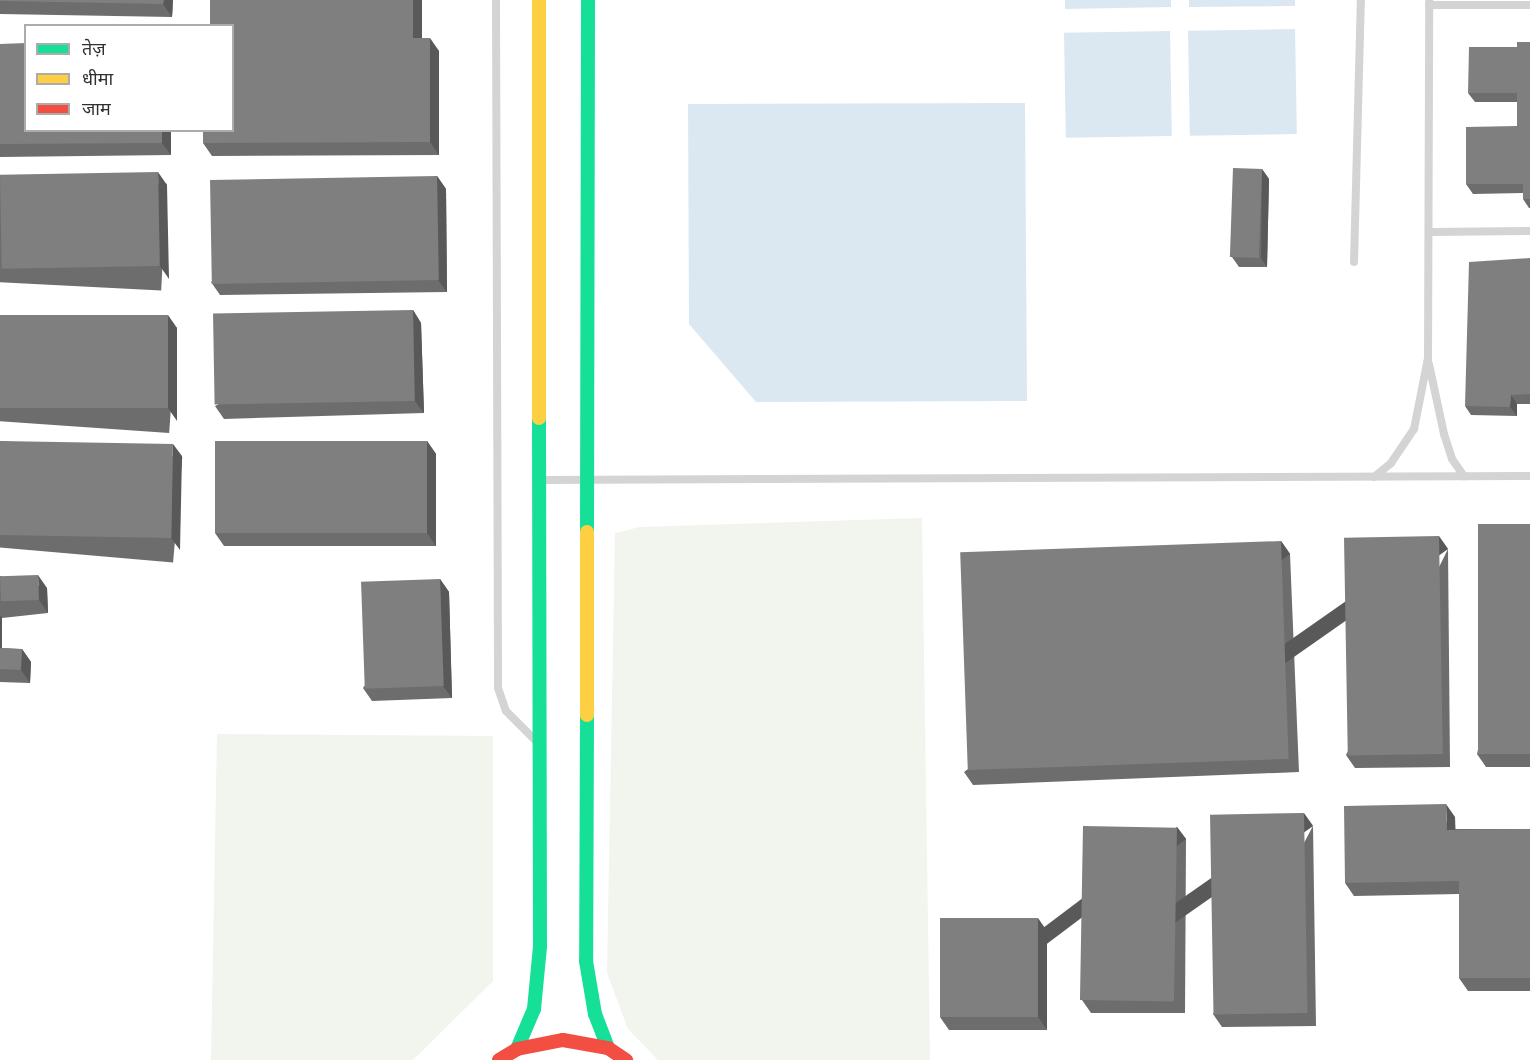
<!DOCTYPE html>
<html>
<head>
<meta charset="utf-8">
<style>
  body { margin:0 }
  #map { position:relative; width:1530px; height:1060px; overflow:hidden; background:#fff; font-family:"IBM Plex Sans","Noto Sans Devanagari",sans-serif }
  div>[style] { position:absolute }
  .green>* { inset:0; background:#f1f5ed }
  .water>* { inset:0; background:#dbe8f1; transform-origin:0 0 }
  .lane>* { height:8px; margin:-4px; padding:0 4px; transform-origin:4px; border-radius:4px; background:#d4d4d4 }
  .fast>* { height:14px; margin:-7px; padding:0 7px; transform-origin:7px; border-radius:7px; background:#16e098 }
  .slow>* { height:14px; margin:-7px; padding:0 7px; transform-origin:7px; border-radius:7px; background:#ffcf43 }
  .jam>* { height:14px; margin:-7px; padding:0 7px; transform-origin:7px; border-radius:7px; background:#f24e42 }
  .wall>* { inset:0; background:#6d6d6d; transform-origin:0 0 }
  .shaded-wall>* { inset:0; background:#595959; transform-origin:0 0 }
  .building>* { inset:0; background:#7f7f7f; transform-origin:0 0 }
  span { translate:-50% -50%; white-space:nowrap; text-align:center; line-height:1.15; -webkit-text-stroke:6px #fff; paint-order:stroke }
  .legend { position:absolute; left:24px; top:24px; width:210px; height:108px; box-sizing:border-box; background:#fff; border:2px solid #acacac; margin:0; padding:8px 10px; list-style:none; font-size:18px; color:#303030 }
  .legend li { display:flex; align-items:center; gap:12px; height:30px }
  .legend b { width:30px; border:2px solid #acacac }
</style>
</head>
<body>
<div id="map">
  <div class="green">
    <div style="clip-path:polygon(922px 518px,930px 1060px,658px 1060px,628px 1029px,607px 973px,615px 533px,640px 527px)"></div>
    <div style="clip-path:polygon(217px 734px,493px 736px,493px 981px,413px 1060px,211px 1060px)"></div>
  </div>
  <div class="water">
    <div style="clip-path:polygon(1065px 0,1171px 0,1171px 7px,1065px 9px)"></div>
    <div style="clip-path:polygon(1189px 0,1295px 0,1295px 6px,1189px 7px)"></div>
    <div style="left:1295px;top:29px;width:105px;height:107px;rotate:89deg"></div>
    <div style="left:1170px;top:31px;width:105px;height:106px;rotate:89deg"></div>
    <div style="clip-path:polygon(1025px 103px,1027px 401px,756px 402px,689px 324px,688px 104px)"></div>
  </div>
  <div class="lane">
    <div style="left:496px;top:0;width:688px;rotate:89.83deg"></div>
    <div style="left:498px;top:688px;width:24px;rotate:71deg"></div>
    <div style="left:506px;top:711px;width:42px;rotate:45deg"></div>
    <div style="left:1429px;top:5px;width:101px"></div>
    <div style="left:1430px;top:232px;width:100px;rotate:-0.6deg"></div>
    <div style="left:1354px;top:262px;width:262px;rotate:-88.5deg"></div>
    <div style="left:1429px;top:364px;width:72px;rotate:77.9deg"></div>
    <div style="left:1444px;top:434px;width:26px;rotate:72deg"></div>
    <div style="left:1452px;top:459px;width:21px;rotate:55deg"></div>
    <div style="left:1374px;top:477px;width:22px;rotate:-39deg"></div>
    <div style="left:1391px;top:463px;width:41px;rotate:-55.9deg"></div>
    <div style="left:1414px;top:429px;width:72px;rotate:-78.8deg"></div>
    <div style="left:1428px;top:358px;width:358px;rotate:-89.8deg"></div>
    <div style="left:540px;top:480px;width:990px;rotate:-0.23deg"></div>
  </div>
  <div class="fast">
    <div style="left:587px;top:532px;width:532px;rotate:-89.89deg"></div>
    <div style="left:587px;top:715px;width:246px;rotate:90.2deg"></div>
    <div style="left:586px;top:961px;width:54px;rotate:80.4deg"></div>
    <div style="left:595px;top:1014px;width:36px;rotate:69deg"></div>
    <div style="left:517px;top:1049px;width:43px;rotate:-67deg"></div>
    <div style="left:534px;top:1009px;width:62px;rotate:-84.5deg"></div>
    <div style="left:540px;top:947px;width:529px;rotate:-90.11deg"></div>
  </div>
  <div class="slow">
    <div style="left:539px;top:0;width:418px;rotate:90deg"></div>
    <div style="left:587px;top:715px;width:183px;rotate:-90deg"></div>
  </div>
  <div class="jam">
    <div style="left:499px;top:1060px;width:21px;rotate:-31deg"></div>
    <div style="left:517px;top:1049px;width:47px;rotate:-11.1deg"></div>
    <div style="left:563px;top:1040px;width:46px;rotate:10.1deg"></div>
    <div style="left:608px;top:1048px;width:22px;rotate:34deg"></div>
  </div>
  <div class="wall">
    <div style="clip-path:polygon(0 0,173px 0,172px 17px,0 14px)"></div>
    <div style="clip-path:polygon(210px 0,422px 0,422px 38px,439px 51px,439px 155px,212px 156px,203px 143px,232px 130px)"></div>
    <div style="clip-path:polygon(1530px 42px,1530px 208px,1529px 208px,1523px 199px,1523px 193px,1473px 194px,1466px 184px,1517px 126px,1517px 102px,1475px 102px,1468px 93px,1517px 47px)"></div>
    <div style="clip-path:polygon(0 44px,171px 130px,171px 155px,0 157px)"></div>
    <div style="clip-path:polygon(1262px 169px,1269px 179px,1267px 267px,1239px 267px,1232px 257px)"></div>
    <div style="left:0;top:175px;width:167px;height:107px;rotate:3deg"></div>
    <div style="clip-path:polygon(437px 176px,446px 189px,447px 292px,220px 295px,211px 282px)"></div>
    <div style="clip-path:polygon(1530px 258px,1530px 404px,1517px 404px,1517px 416px,1471px 415px,1465px 406px)"></div>
    <div style="clip-path:polygon(413px 310px,421px 323px,424px 413px,224px 419px,215px 406px)"></div>
    <div style="left:0;top:315px;width:177px;height:106px;rotate:4deg"></div>
    <div style="left:0;top:441px;width:183px;height:106px;rotate:5deg"></div>
    <div style="clip-path:polygon(427px 441px,436px 454px,436px 546px,224px 546px,215px 533px)"></div>
    <div style="clip-path:polygon(1530px 524px,1530px 767px,1486px 767px,1477px 754px)"></div>
    <div style="clip-path:polygon(1281px 541px,1290px 554px,1299px 772px,973px 785px,964px 772px)"></div>
    <div style="clip-path:polygon(1448px 549px,1450px 767px,1355px 768px,1346px 755px)"></div>
    <div style="clip-path:polygon(0 576px,47px 588px,48px 613px,2px 618px,2px 648px,22px 649px,31px 662px,30px 683px,0 682px)"></div>
    <div style="clip-path:polygon(440px 579px,449px 592px,452px 698px,372px 701px,363px 688px)"></div>
    <div style="clip-path:polygon(1455px 817px,1455px 829px,1530px 829px,1530px 991px,1468px 991px,1459px 978px,1459px 894px,1354px 896px,1345px 883px)"></div>
    <div style="clip-path:polygon(1313px 826px,1316px 1026px,1222px 1027px,1213px 1014px)"></div>
    <div style="clip-path:polygon(1177px 827px,1186px 839px,1185px 1013px,1091px 1013px,1082px 1000px)"></div>
    <div style="clip-path:polygon(1047px 931px,1047px 1030px,949px 1030px,940px 1017px)"></div>
  </div>
  <div class="shaded-wall">
    <div style="clip-path:polygon(164px 0,173px 0,172px 17px,163px 4px)"></div>
    <div style="clip-path:polygon(413px 0,422px 0,422px 51px,413px 38px)"></div>
    <div style="clip-path:polygon(430px 38px,439px 51px,439px 155px,430px 142px)"></div>
    <div style="clip-path:polygon(162px 130px,171px 130px,171px 155px,162px 143px)"></div>
    <div style="clip-path:polygon(1262px 169px,1269px 179px,1267px 267px,1261px 258px)"></div>
    <div style="clip-path:polygon(158px 172px,167px 185px,169px 279px,160px 266px)"></div>
    <div style="clip-path:polygon(437px 176px,446px 189px,447px 292px,438px 280px)"></div>
    <div style="clip-path:polygon(413px 310px,421px 323px,424px 413px,415px 401px)"></div>
    <div style="clip-path:polygon(168px 315px,177px 328px,177px 421px,168px 408px)"></div>
    <div style="clip-path:polygon(1511px 395px,1517px 404px,1517px 416px,1510px 407px)"></div>
    <div style="clip-path:polygon(427px 441px,436px 454px,436px 546px,427px 533px)"></div>
    <div style="clip-path:polygon(173px 444px,182px 456px,180px 550px,171px 538px)"></div>
    <div style="left:1439px;top:536px;width:16px;height:218px;rotate:55deg"></div>
    <div style="left:1281px;top:541px;width:16px;height:218px;rotate:55deg"></div>
    <div style="clip-path:polygon(38px 575px,47px 588px,48px 613px,39px 600px)"></div>
    <div style="clip-path:polygon(440px 579px,449px 592px,452px 698px,443px 686px)"></div>
    <div style="clip-path:polygon(0 615px,2px 618px,2px 660px,0 656px)"></div>
    <div style="clip-path:polygon(22px 649px,31px 662px,30px 683px,21px 670px)"></div>
    <div style="clip-path:polygon(1446px 804px,1455px 817px,1456px 842px,1447px 830px)"></div>
    <div style="left:1304px;top:813px;width:16px;height:200px;rotate:55deg"></div>
    <div style="left:1177px;top:827px;width:15px;height:174px;rotate:53deg"></div>
    <div style="clip-path:polygon(1038px 918px,1047px 931px,1047px 1030px,1038px 1017px)"></div>
  </div>
  <div class="building">
    <div style="clip-path:polygon(0 0,164px 0,163px 4px,0 1px)"></div>
    <div style="clip-path:polygon(210px 0,413px 0,413px 38px,430px 38px,430px 142px,203px 143px,203px 130px,232px 130px,232px 26px,210px 26px)"></div>
    <div style="clip-path:polygon(1517px 42px,1530px 42px,1530px 199px,1523px 199px,1523px 184px,1466px 184px,1466px 127px,1517px 126px,1517px 93px,1468px 93px,1469px 47px,1517px 47px)"></div>
    <div style="clip-path:polygon(26px 43px,26px 130px,162px 130px,162px 143px,0 144px,0 44px)"></div>
    <div style="left:1233px;top:168px;width:29px;height:89px;rotate:2deg"></div>
    <div style="left:158px;top:172px;width:94px;height:158px;rotate:89deg"></div>
    <div style="left:437px;top:176px;width:104px;height:227px;rotate:89deg"></div>
    <div style="clip-path:polygon(1530px 258px,1530px 394px,1511px 395px,1510px 407px,1465px 406px,1469px 262px)"></div>
    <div style="left:413px;top:310px;width:91px;height:200px;rotate:89deg"></div>
    <div style="left:0;top:315px;width:168px;height:93px"></div>
    <div style="left:0;top:441px;width:173px;height:94px;rotate:1deg"></div>
    <div style="left:215px;top:441px;width:212px;height:92px"></div>
    <div style="left:1478px;top:524px;width:52px;height:230px"></div>
    <div style="left:1439px;top:536px;width:218px;height:95px;rotate:89deg"></div>
    <div style="left:1281px;top:541px;width:218px;height:321px;rotate:88deg"></div>
    <div style="left:38px;top:575px;width:25px;height:38px;rotate:88deg"></div>
    <div style="left:440px;top:579px;width:107px;height:79px;rotate:88deg"></div>
    <div style="left:0;top:648px;width:22px;height:21px;rotate:3deg"></div>
    <div style="clip-path:polygon(1446px 804px,1447px 830px,1530px 829px,1530px 978px,1459px 978px,1459px 881px,1345px 883px,1344px 806px)"></div>
    <div style="left:1304px;top:813px;width:200px;height:94px;rotate:89deg"></div>
    <div style="left:1083px;top:826px;width:94px;height:174px;rotate:1deg"></div>
    <div style="left:940px;top:918px;width:98px;height:99px"></div>
  </div>
  <ul class="legend">
  <li><b style="height:8px;background:#16e098"></b>तेज़</li>
  <li><b style="height:8px;background:#ffcf43"></b>धीमा</li>
  <li><b style="height:8px;background:#f24e42"></b>जाम</li>
  </ul>
</div>
</body>
</html>
